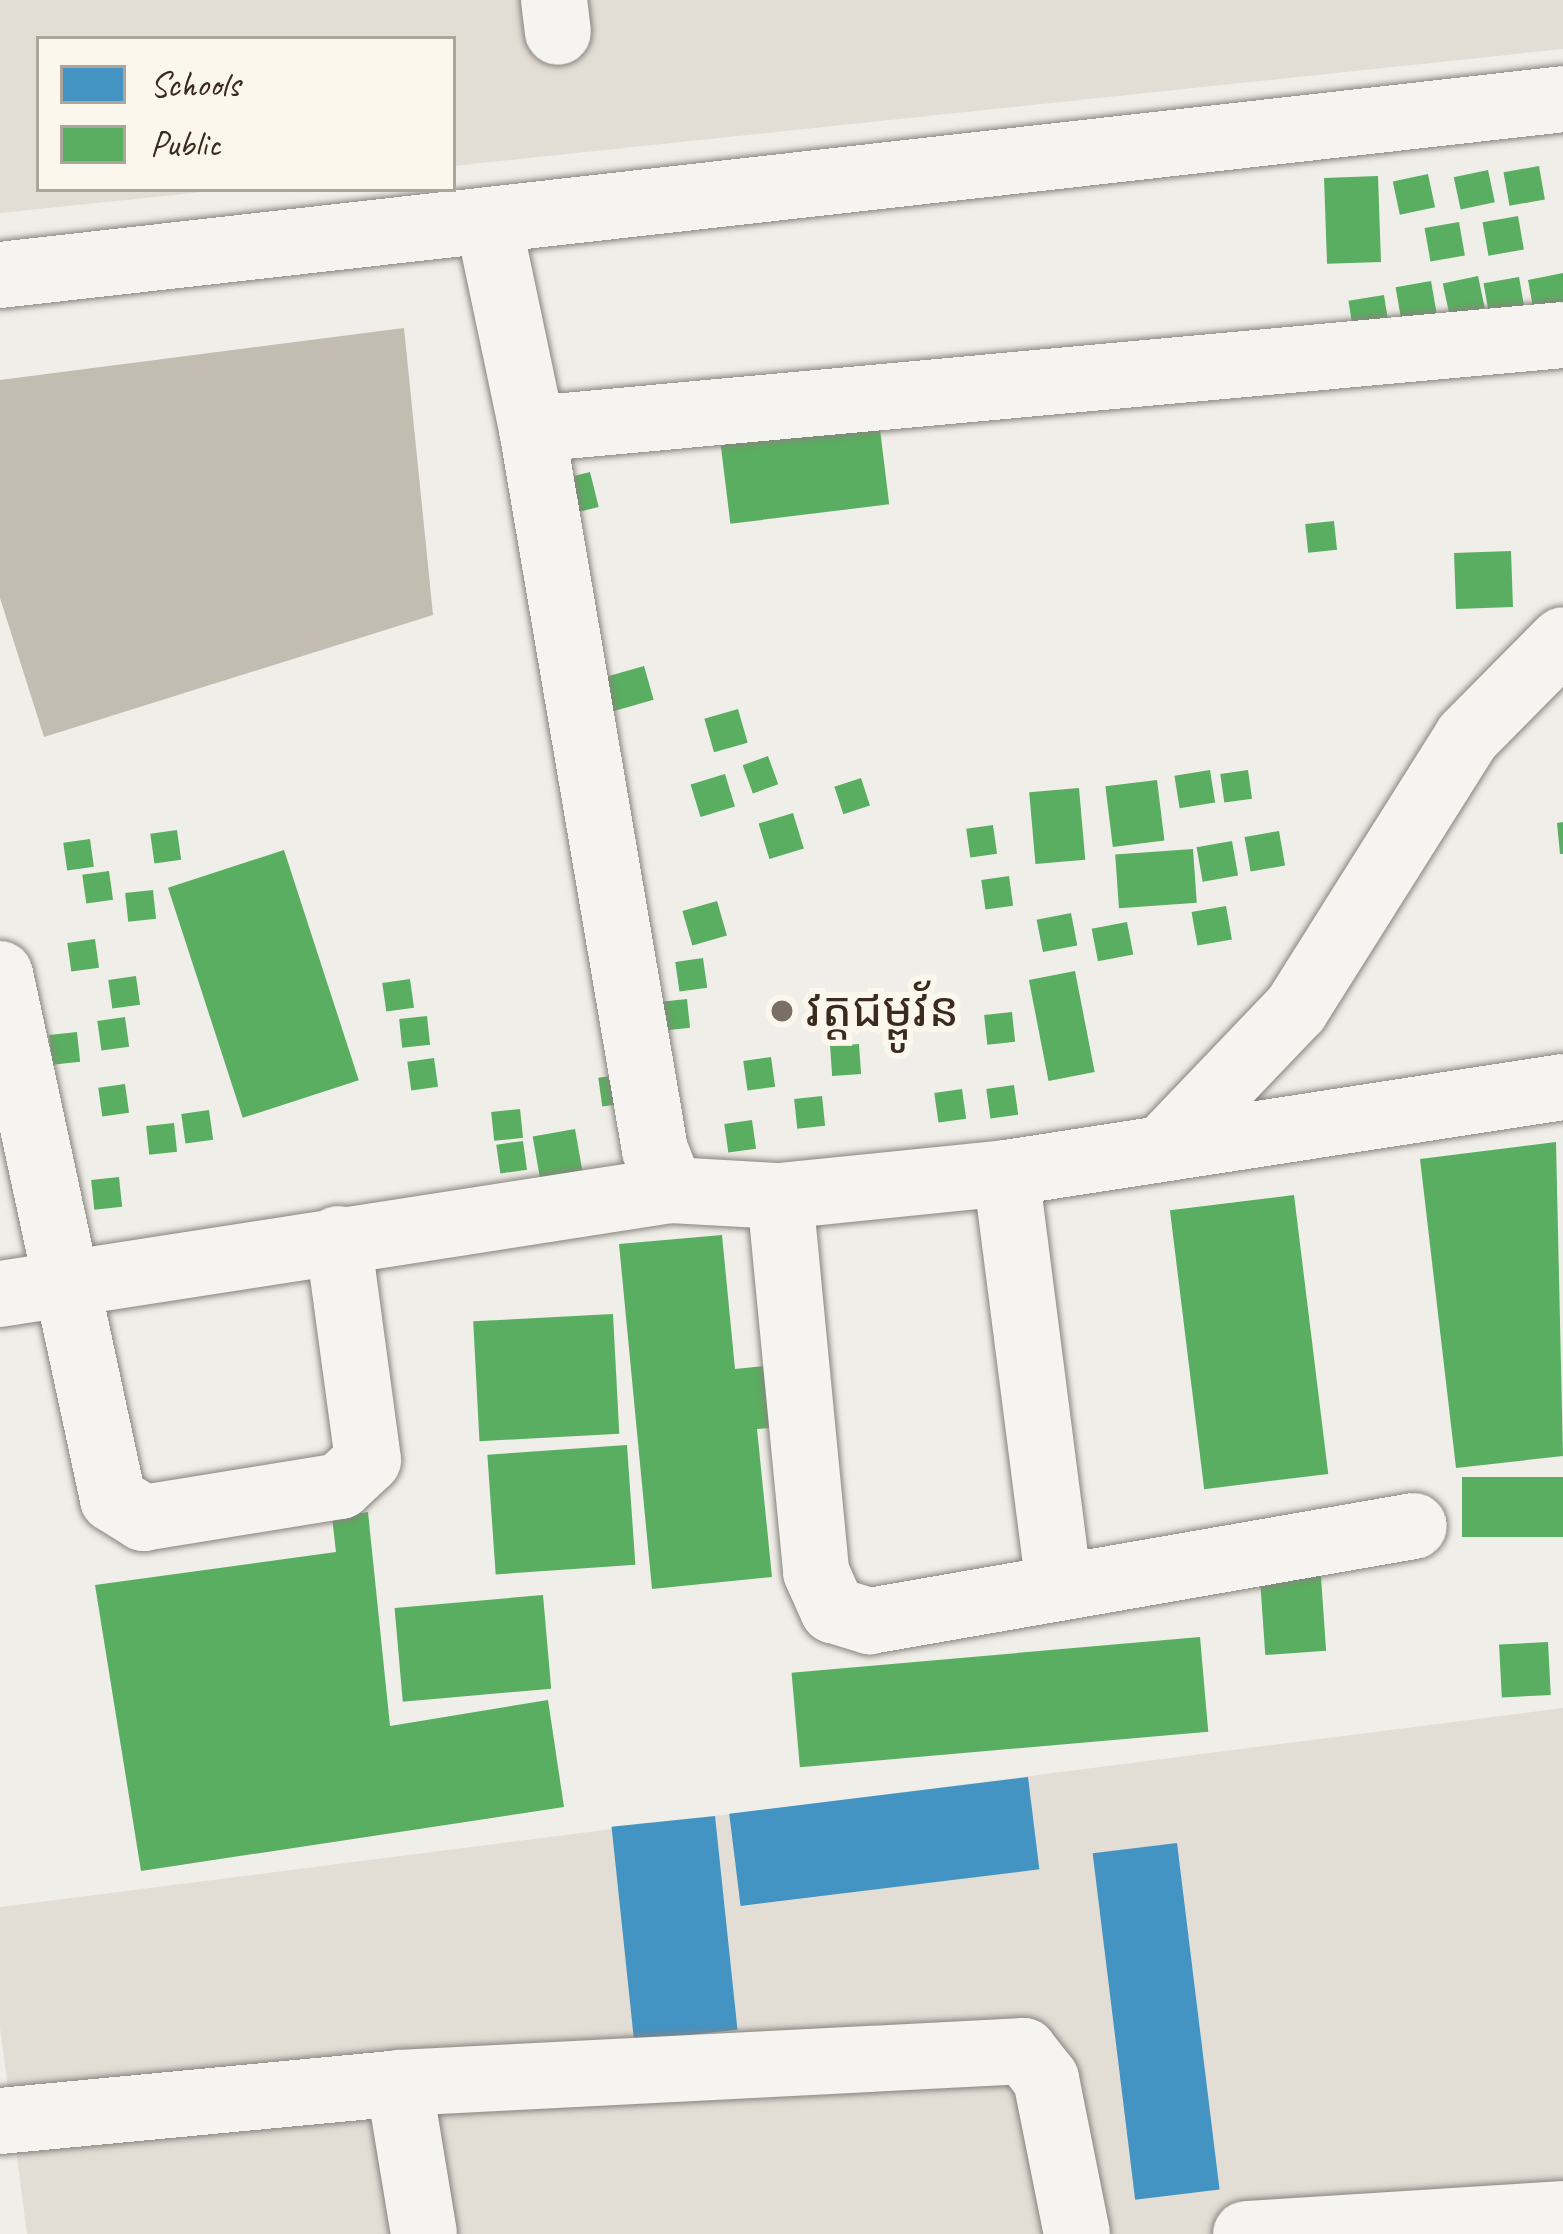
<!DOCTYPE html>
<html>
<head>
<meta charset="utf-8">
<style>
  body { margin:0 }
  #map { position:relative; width:1563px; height:2234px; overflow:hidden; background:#f0eee8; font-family:Caveat,"Noto Sans Khmer",sans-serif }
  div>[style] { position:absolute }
  .built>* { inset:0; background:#e3ded5 }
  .water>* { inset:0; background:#c2bcb1 }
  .schools>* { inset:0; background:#4393c3; transform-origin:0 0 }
  .public>* { inset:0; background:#5aae61; transform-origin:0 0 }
  .roads { filter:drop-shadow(0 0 3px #88837e) drop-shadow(0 0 3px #88837e) }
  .minor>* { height:66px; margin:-33px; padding:0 33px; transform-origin:33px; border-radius:33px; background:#f5f4f0 }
  .dots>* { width:33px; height:33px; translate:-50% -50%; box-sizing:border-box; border:6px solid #fbf7ec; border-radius:50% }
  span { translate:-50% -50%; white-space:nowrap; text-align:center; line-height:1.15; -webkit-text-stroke:12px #fbf7ec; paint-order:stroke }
  .poi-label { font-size:48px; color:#3b2a1e }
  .left { translate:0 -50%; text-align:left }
  .legend { position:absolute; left:36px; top:36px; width:420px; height:156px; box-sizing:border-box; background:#fbf7ec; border:3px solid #aea59a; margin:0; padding:15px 21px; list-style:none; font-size:36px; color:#3b2a1e }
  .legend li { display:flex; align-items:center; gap:24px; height:60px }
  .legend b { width:60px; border:3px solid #aea59a }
</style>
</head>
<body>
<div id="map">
  <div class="built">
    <div style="clip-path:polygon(0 0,1563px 0,1563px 49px,453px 166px,453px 39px,39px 39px,39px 189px,232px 189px,0 213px)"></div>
    <div style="clip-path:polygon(1563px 1708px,1563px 2234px,27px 2234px,0 2028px,0 1907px)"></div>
  </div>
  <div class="water">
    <div style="clip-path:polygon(404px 328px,433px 615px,44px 737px,0 598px,0 380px)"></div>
  </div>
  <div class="schools">
    <div style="left:1028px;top:1777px;width:93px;height:301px;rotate:83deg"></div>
    <div style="left:715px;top:1816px;width:215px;height:104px;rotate:84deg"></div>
    <div style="left:1177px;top:1843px;width:349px;height:85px;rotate:83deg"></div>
  </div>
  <div class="public">
    <div style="left:1539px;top:166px;width:34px;height:36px;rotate:80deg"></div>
    <div style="left:1488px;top:170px;width:33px;height:35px;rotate:78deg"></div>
    <div style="left:1428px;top:174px;width:34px;height:36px;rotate:78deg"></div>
    <div style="left:1378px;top:176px;width:86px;height:54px;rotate:88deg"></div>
    <div style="left:1518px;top:216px;width:34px;height:36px;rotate:80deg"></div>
    <div style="left:1459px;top:222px;width:34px;height:35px;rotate:80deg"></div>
    <div style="clip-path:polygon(1563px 273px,1563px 308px,1534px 313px,1528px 280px)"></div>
    <div style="left:1478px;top:276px;width:33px;height:36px;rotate:78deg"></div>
    <div style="left:1519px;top:277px;width:34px;height:36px;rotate:80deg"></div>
    <div style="left:1431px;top:281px;width:35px;height:36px;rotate:80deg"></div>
    <div style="left:1384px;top:295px;width:33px;height:36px;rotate:81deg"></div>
    <div style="left:877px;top:405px;width:100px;height:160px;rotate:83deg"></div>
    <div style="left:590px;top:472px;width:36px;height:36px;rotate:76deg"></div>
    <div style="left:1334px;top:521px;width:29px;height:29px;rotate:84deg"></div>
    <div style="left:1511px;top:551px;width:56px;height:57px;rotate:88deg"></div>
    <div style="left:644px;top:666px;width:35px;height:42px;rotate:74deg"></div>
    <div style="left:738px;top:709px;width:35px;height:35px;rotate:74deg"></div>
    <div style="left:768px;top:756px;width:30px;height:27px;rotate:70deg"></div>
    <div style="left:1210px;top:770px;width:33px;height:36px;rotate:81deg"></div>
    <div style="left:1248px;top:770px;width:29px;height:28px;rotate:82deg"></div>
    <div style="left:725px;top:774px;width:34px;height:36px;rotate:73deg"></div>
    <div style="left:861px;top:778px;width:29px;height:28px;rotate:72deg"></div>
    <div style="left:1157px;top:780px;width:61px;height:52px;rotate:83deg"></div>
    <div style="left:1079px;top:788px;width:72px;height:50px;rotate:85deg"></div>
    <div style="left:793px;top:813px;width:37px;height:36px;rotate:73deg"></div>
    <div style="clip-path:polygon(1563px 822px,1563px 854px,1560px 854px,1557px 823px)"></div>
    <div style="left:993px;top:825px;width:29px;height:27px;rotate:82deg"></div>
    <div style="left:177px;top:830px;width:30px;height:27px;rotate:82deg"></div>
    <div style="left:1279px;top:831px;width:35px;height:35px;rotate:80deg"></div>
    <div style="left:90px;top:839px;width:28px;height:27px;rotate:82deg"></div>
    <div style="left:1232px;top:841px;width:35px;height:36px;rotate:80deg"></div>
    <div style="left:1193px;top:849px;width:54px;height:78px;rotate:86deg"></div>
    <div style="left:284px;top:850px;width:242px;height:122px;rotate:72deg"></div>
    <div style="left:109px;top:871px;width:29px;height:27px;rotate:82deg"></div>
    <div style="left:1009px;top:876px;width:30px;height:28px;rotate:82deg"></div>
    <div style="left:153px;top:890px;width:29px;height:28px;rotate:84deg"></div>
    <div style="left:717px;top:901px;width:36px;height:36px;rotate:74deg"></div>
    <div style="left:1226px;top:906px;width:34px;height:35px;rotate:80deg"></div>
    <div style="left:1071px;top:913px;width:33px;height:35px;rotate:79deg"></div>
    <div style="left:1127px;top:922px;width:33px;height:36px;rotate:79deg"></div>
    <div style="left:95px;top:939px;width:29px;height:28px;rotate:82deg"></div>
    <div style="left:703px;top:958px;width:30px;height:28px;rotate:82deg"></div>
    <div style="left:1075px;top:971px;width:103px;height:47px;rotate:79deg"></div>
    <div style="left:136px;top:976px;width:29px;height:28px;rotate:82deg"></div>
    <div style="left:410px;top:979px;width:29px;height:28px;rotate:82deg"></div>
    <div style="left:687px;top:999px;width:29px;height:28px;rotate:84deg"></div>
    <div style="left:1012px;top:1012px;width:30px;height:28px;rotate:84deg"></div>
    <div style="left:427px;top:1016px;width:29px;height:28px;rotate:84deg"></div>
    <div style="left:125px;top:1017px;width:30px;height:28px;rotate:82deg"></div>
    <div style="left:77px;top:1032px;width:30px;height:28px;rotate:84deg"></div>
    <div style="left:859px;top:1044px;width:30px;height:29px;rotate:86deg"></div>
    <div style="left:771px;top:1057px;width:30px;height:28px;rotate:82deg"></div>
    <div style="left:434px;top:1058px;width:29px;height:27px;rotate:82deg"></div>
    <div style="left:625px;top:1074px;width:29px;height:27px;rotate:82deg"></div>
    <div style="left:125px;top:1084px;width:29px;height:27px;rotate:82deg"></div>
    <div style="left:1014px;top:1085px;width:30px;height:28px;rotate:82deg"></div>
    <div style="left:962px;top:1089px;width:30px;height:28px;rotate:82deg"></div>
    <div style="left:822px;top:1096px;width:30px;height:28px;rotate:84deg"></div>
    <div style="left:520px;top:1109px;width:29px;height:29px;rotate:84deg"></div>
    <div style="left:209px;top:1110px;width:30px;height:28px;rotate:82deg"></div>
    <div style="left:752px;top:1120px;width:29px;height:28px;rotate:82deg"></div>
    <div style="left:174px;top:1123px;width:29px;height:28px;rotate:84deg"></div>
    <div style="left:575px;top:1129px;width:42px;height:43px;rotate:80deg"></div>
    <div style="left:523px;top:1141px;width:29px;height:27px;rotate:82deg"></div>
    <div style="clip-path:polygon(1556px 1142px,1563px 1456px,1456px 1468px,1420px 1159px)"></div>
    <div style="left:119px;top:1177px;width:30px;height:28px;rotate:84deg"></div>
    <div style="left:1294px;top:1195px;width:281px;height:125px;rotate:83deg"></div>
    <div style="clip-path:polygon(722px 1235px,735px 1369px,773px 1365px,780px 1427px,757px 1429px,772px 1577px,652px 1589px,619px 1244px)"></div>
    <div style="left:613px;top:1314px;width:120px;height:140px;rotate:87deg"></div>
    <div style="left:627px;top:1445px;width:120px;height:140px;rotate:86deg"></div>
    <div style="left:1563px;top:1477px;width:60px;height:101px;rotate:90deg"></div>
    <div style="clip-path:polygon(368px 1512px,390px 1726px,548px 1700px,564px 1807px,141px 1871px,95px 1585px,336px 1552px,332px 1517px)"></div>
    <div style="left:1320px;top:1563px;width:88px;height:61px;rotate:86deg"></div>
    <div style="left:543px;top:1595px;width:94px;height:149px;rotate:85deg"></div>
    <div style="left:1200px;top:1637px;width:95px;height:410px;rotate:85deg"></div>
    <div style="left:1548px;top:1642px;width:53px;height:49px;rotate:87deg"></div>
  </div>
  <div class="roads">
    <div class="minor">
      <div style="left:554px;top:0;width:32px;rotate:83deg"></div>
      <div style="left:0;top:275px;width:1573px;rotate:-6.42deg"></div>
      <div style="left:532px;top:429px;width:1035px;rotate:-5.21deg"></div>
      <div style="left:0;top:974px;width:537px;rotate:77.85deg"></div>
      <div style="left:113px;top:1499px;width:36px;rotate:32deg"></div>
      <div style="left:143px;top:1518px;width:200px;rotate:-9.2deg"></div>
      <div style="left:340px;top:1486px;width:38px;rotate:-43deg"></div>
      <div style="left:368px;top:1460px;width:223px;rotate:-97.7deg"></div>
      <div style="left:1163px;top:1148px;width:192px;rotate:-46.3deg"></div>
      <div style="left:1296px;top:1009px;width:321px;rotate:-57.8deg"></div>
      <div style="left:1467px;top:737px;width:136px;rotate:-45.3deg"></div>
      <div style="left:1006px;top:1173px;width:418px;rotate:82.7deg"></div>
      <div style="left:671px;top:1190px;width:109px;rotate:3.2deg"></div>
      <div style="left:780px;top:1196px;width:378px;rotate:84.5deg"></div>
      <div style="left:816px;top:1572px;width:42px;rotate:65.9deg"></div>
      <div style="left:833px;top:1610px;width:39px;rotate:17deg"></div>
      <div style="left:870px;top:1621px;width:552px;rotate:-9.91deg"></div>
      <div style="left:780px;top:1196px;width:227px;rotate:-5.8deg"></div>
      <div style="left:1006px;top:1173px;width:564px;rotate:-8.78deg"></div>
      <div style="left:0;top:1294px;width:679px;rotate:-8.81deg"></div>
      <div style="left:671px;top:1190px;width:43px;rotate:-111.8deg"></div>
      <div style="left:655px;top:1150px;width:731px;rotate:-99.68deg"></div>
      <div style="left:532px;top:429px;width:213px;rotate:-101.9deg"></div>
      <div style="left:399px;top:2083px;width:153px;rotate:80.6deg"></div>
      <div style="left:0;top:2121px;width:401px;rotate:-5.4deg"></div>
      <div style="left:399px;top:2083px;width:626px;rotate:-2.93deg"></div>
      <div style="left:1024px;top:2051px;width:36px;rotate:52deg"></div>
      <div style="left:1046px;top:2079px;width:158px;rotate:78.7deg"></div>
      <div style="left:1246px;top:2234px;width:318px;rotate:-3.6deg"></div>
    </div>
  </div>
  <div class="dots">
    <div style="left:782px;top:1011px;background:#7a6f65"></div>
  </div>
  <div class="poi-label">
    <span class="left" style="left:806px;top:1011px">វត្តជម្ពូវ័ន</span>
  </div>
  <ul class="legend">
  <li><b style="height:33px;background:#4393c3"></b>Schools</li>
  <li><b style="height:33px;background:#5aae61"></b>Public</li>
  </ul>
</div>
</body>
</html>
